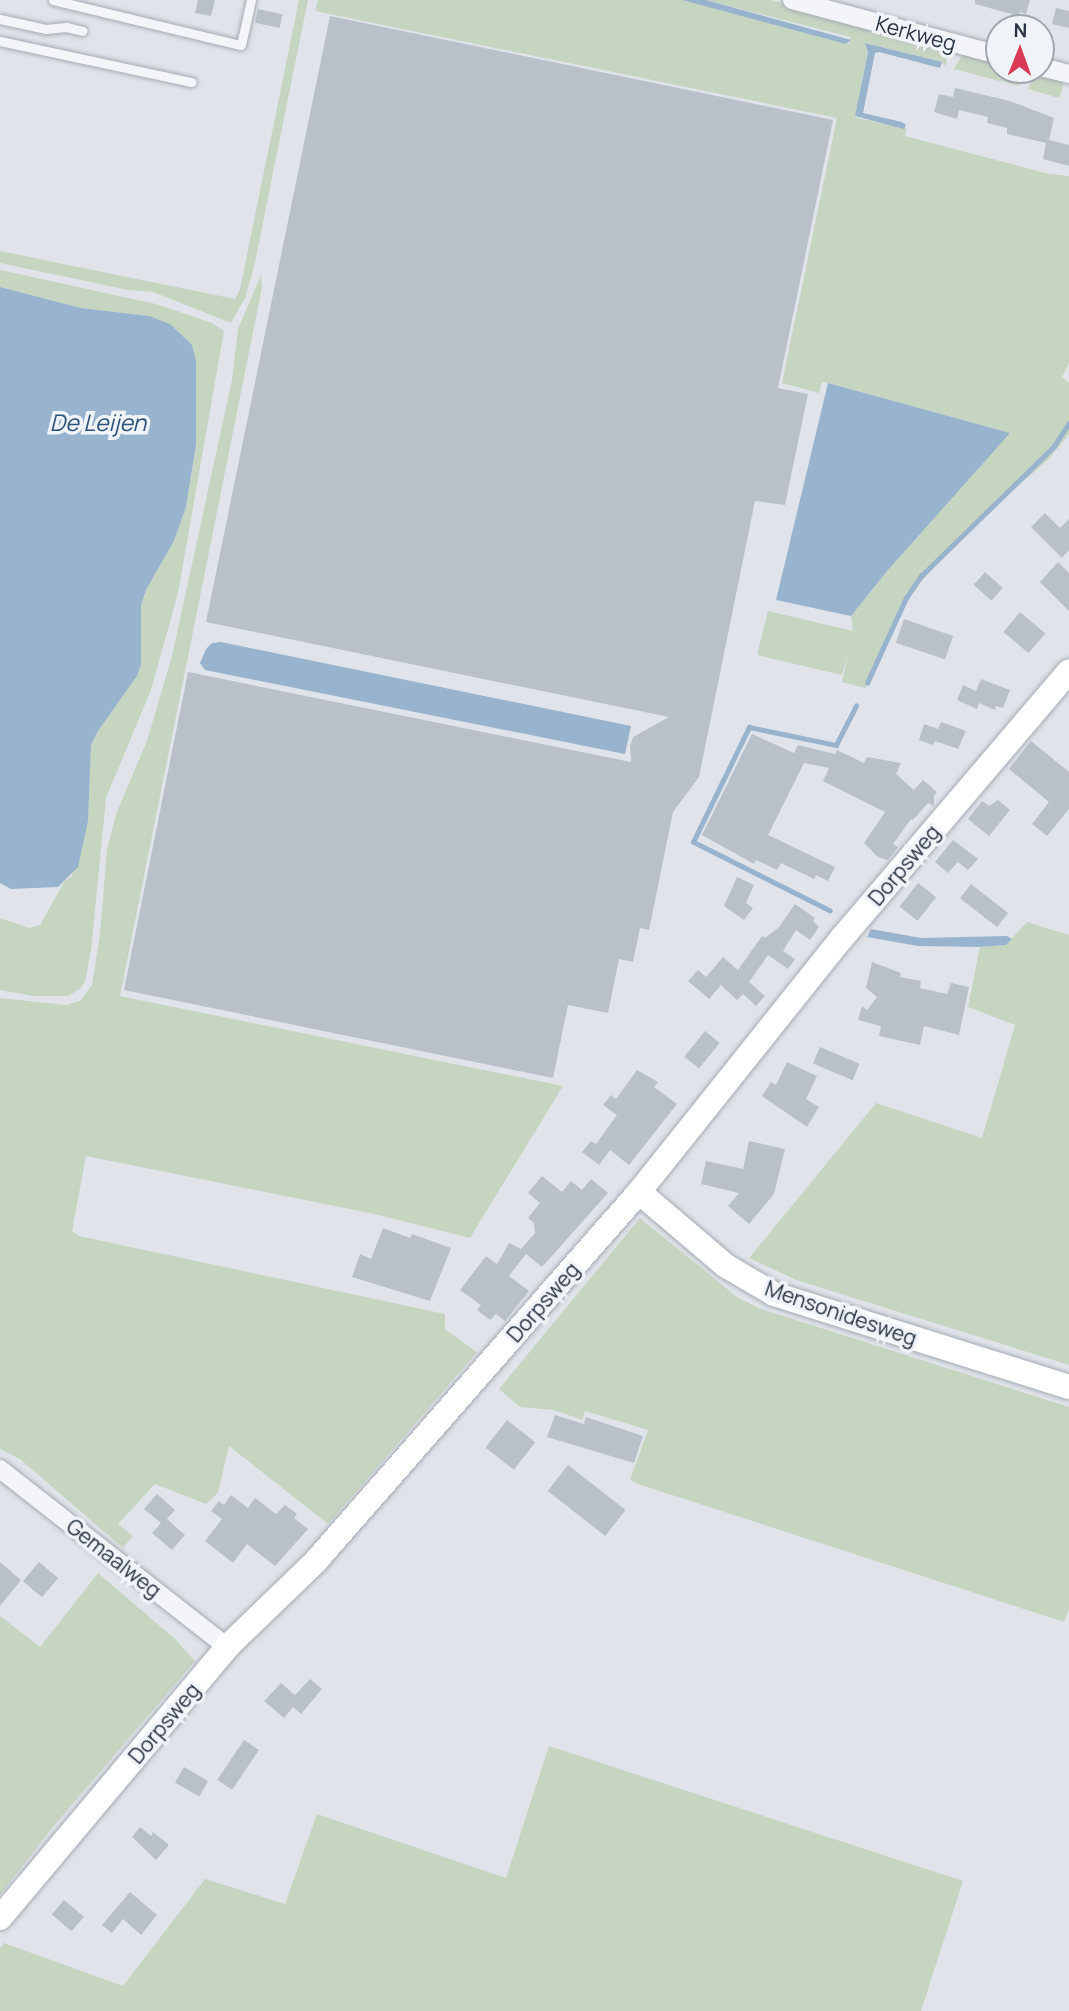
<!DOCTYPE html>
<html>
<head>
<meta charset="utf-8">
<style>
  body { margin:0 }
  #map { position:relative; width:1069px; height:2011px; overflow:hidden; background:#e0e4ea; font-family:Manrope,sans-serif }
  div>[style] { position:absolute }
  .green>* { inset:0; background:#c6d5c0 }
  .water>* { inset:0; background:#98b3cd }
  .stream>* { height:4.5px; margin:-2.25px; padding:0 2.25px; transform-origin:2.25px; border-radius:2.25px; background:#98b3cd }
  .building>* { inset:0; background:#b9c0ca; transform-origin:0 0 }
  .roads { filter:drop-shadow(0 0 2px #a5abb5) drop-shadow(0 0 2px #a5abb5) }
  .lane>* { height:9px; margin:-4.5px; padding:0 4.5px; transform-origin:4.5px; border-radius:4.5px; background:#f3f5f8 }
  .street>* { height:18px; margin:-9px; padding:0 9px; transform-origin:9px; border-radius:9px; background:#f3f5f8 }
  .secondary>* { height:24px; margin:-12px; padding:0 12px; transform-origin:12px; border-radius:12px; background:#fff }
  span { translate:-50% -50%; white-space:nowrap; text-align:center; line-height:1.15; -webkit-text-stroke:7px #f0f3f7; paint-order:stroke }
  .street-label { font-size:21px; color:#273243 }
  .water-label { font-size:23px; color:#2d527b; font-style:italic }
  .north { position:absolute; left:985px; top:14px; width:70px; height:70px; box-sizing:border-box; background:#f0f3f7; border:2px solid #a0a6af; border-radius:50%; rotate:1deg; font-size:19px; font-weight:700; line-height:28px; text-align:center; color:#273243 }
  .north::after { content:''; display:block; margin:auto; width:24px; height:32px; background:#da3a56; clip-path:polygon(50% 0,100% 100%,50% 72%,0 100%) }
</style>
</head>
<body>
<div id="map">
  <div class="green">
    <div style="clip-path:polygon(299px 0,308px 0,254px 267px,245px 298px,231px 323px,153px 292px,128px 290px,0 263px,0 251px,235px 299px,240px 289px)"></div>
    <div style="clip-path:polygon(318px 0,682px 0,849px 44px,850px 37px,706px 0,771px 0,948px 48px,946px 66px,941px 62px,866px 43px,868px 52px,855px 116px,857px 118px,907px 128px,905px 136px,1049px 174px,1069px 176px,1069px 363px,1062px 377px,1069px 383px,1069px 434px,1049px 459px,972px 526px,919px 584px,897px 616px,865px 688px,842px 682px,848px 654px,842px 675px,757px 655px,768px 611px,853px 631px,851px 616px,888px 570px,1009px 433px,828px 383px,822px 382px,819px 393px,782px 383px,837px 118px,315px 11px)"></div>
    <div style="clip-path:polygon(964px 52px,999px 61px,999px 70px,1021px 70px,1019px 86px,954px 69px)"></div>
    <div style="clip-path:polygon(1036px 71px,1062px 78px,1063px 87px,1059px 98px,1028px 89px)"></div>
    <div style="clip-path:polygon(0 270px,156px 304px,212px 323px,224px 331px,178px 593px,151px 690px,106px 798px,91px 951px,85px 981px,81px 988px,68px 996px,33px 996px,0 990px,0 918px,29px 928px,40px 925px,64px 882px,72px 876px,89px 794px,91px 745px,98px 731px,137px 676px,141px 665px,141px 605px,146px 590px,174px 541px,186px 507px,196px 445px,196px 361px,149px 316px,81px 308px,0 287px)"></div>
    <div style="clip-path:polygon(261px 275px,262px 287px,120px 996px,563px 1086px,470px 1238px,374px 1214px,86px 1156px,72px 1231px,79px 1236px,445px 1314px,445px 1329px,477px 1352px,328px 1524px,229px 1446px,218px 1493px,206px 1504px,155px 1484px,118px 1524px,133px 1536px,123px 1548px,20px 1459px,0 1449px,0 998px,67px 1005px,81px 1000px,92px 985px,100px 934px,107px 850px,116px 814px,147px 741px,172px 656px,232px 380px,238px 329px)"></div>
    <div style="clip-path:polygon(1027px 922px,1069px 935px,1069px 1365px,796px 1280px,749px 1258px,876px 1103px,982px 1138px,1015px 1025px,968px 1007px,980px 947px,1006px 945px)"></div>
    <div style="clip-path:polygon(640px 1218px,737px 1297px,761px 1309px,1069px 1407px,1069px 1608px,1064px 1622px,638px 1484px,630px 1480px,648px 1430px,585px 1411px,582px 1420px,554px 1410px,520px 1407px,499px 1389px)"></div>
    <div style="clip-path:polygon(98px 1573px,174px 1638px,195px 1661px,52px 1828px,0 1895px,0 1616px,40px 1647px)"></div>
    <div style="clip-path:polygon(549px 1746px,963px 1881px,921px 2011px,0 2011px,0 1948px,4px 1943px,123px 1986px,205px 1879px,285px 1904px,317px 1814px,506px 1878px)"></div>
  </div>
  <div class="water">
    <div style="clip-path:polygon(682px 0,706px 0,851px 40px,846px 44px)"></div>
    <div style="clip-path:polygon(865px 43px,942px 62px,940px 68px,879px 52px,875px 53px,863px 113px,902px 122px,906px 125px,904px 129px,855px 116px,868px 52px)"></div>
    <div style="clip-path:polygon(0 287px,81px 308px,149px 316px,170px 324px,192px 345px,196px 361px,196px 445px,186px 507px,174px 541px,146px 590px,141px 605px,141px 665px,137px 676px,98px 731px,91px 745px,88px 821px,78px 867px,58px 887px,11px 889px,0 883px)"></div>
    <div style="clip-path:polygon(828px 383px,1010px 433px,888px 570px,851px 616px,776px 600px)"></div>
    <div style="clip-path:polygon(221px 642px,631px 726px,625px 754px,205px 670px,200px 663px,206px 649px,212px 643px)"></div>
    <div style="clip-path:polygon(871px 929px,921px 938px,1007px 936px,1012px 939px,1006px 945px,980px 947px,918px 946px,867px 937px)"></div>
  </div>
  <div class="stream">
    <div style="left:867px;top:683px;width:94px;rotate:-65.4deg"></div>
    <div style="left:906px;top:598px;width:27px;rotate:-56deg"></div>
    <div style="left:921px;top:576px;width:186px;rotate:-44.3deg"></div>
    <div style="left:1054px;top:446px;width:27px;rotate:-57deg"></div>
    <div style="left:830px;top:911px;width:153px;rotate:-153.3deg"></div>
    <div style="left:693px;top:842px;width:128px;rotate:-64deg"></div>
    <div style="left:749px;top:727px;width:89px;rotate:11.7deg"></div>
    <div style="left:836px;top:745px;width:44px;rotate:-62.9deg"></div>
  </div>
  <div class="building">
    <div style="clip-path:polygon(198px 0,215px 0,211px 16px,195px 13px)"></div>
    <div style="clip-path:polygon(975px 0,1030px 0,1026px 14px,1020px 12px,1019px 16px,975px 4px)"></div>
    <div style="clip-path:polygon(1056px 8px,1069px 11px,1069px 28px,1052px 24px)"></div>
    <div style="left:258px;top:9px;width:25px;height:14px;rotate:12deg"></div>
    <div style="clip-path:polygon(330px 16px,833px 120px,778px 388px,808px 394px,785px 505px,755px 501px,699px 777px,673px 812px,649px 930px,640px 928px,633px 962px,619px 959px,608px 1013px,568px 1005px,553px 1078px,124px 990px,188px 672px,631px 762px,630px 746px,633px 737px,669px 717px,206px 622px)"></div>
    <div style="clip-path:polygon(955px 88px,1010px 101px,1054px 118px,1049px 140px,1069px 145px,1069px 166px,1043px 159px,1046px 143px,1007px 134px,1007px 128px,987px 123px,988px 117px,959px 110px,957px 119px,934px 112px,939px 94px,953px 97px)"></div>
    <div style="clip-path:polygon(1045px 513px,1060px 528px,1069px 519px,1069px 550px,1062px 558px,1031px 527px)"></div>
    <div style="clip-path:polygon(1058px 562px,1069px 573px,1069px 611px,1040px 582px)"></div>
    <div style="left:985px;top:572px;width:24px;height:17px;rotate:42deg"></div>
    <div style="left:1020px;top:612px;width:33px;height:26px;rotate:40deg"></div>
    <div style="left:904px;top:619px;width:52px;height:25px;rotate:19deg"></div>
    <div style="clip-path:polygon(981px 679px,1010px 690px,1003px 708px,996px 706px,995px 710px,979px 703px,977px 709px,957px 700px,963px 685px,976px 691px)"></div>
    <div style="clip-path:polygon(941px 722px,966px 731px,958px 749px,935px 741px,933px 745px,919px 740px,924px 724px,938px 729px)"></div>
    <div style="clip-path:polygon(752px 734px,794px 753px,798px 745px,835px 754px,837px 750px,864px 763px,867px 757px,901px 763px,896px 774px,914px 790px,923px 780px,937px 792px,934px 796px,934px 806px,928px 803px,913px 820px,911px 819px,893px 844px,898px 847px,888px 860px,878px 857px,864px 843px,885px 812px,823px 781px,829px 768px,804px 763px,768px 835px,835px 867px,828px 881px,816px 875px,814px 879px,781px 863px,777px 870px,756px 860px,754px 864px,702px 835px)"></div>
    <div style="clip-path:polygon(1031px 741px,1069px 772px,1069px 809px,1047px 836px,1032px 824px,1049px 802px,1009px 769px)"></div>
    <div style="clip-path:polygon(998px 800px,1010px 810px,989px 836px,968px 819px,982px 801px,989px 806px)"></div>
    <div style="clip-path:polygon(953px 840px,978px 859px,968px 870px,958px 862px,948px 873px,935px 862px)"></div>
    <div style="clip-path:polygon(737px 877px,754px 885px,746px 903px,753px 908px,744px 920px,724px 906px)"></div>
    <div style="left:918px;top:883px;width:23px;height:30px;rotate:38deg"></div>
    <div style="left:971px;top:884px;width:47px;height:18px;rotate:38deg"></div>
    <div style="clip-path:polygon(795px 904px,815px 918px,813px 921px,819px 927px,810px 940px,796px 930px,783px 951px,795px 959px,788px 969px,768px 955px,749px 982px,765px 996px,756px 1006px,743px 994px,737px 1000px,721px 985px,709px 999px,688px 981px,698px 970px,706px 977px,723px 957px,738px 970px,762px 936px,765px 938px,779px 927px)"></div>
    <div style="clip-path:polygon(872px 962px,901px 973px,900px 977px,921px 981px,920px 988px,947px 994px,951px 983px,969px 987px,959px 1035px,924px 1026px,920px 1045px,879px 1036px,881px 1026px,858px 1020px,862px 1006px,867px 1010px,877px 997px,866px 988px)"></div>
    <div style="left:705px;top:1031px;width:19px;height:33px;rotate:39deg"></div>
    <div style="left:820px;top:1047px;width:43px;height:18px;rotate:23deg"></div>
    <div style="clip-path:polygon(787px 1062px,817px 1076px,806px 1099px,819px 1107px,807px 1127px,762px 1096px,771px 1082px,776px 1085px)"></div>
    <div style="clip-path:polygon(637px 1070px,658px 1082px,654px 1087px,677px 1104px,629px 1165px,610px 1150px,599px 1165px,582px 1152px,591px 1141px,596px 1144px,617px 1115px,603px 1105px,611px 1095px,616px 1099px)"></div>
    <div style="clip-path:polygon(749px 1141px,785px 1149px,774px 1194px,749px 1224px,728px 1206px,739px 1193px,701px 1184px,706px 1161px,743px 1169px)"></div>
    <div style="clip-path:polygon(542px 1176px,562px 1192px,571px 1181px,582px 1190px,591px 1179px,608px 1193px,542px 1267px,526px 1254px,509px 1276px,529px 1291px,505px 1321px,496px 1314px,490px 1320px,477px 1310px,481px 1305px,460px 1290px,486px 1256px,497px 1264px,509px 1243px,521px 1249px,535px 1233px,534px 1223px,528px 1218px,540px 1203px,528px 1193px)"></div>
    <div style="clip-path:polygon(383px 1228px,410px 1238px,412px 1234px,451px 1248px,430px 1301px,352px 1277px,360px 1254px,371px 1259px)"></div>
    <div style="clip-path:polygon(555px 1415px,584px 1424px,586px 1417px,643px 1436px,634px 1463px,547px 1437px)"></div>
    <div style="left:507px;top:1420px;width:36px;height:35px;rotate:38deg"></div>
    <div style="left:568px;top:1465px;width:73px;height:33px;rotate:38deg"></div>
    <div style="clip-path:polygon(157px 1494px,175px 1510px,167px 1519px,185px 1535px,172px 1550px,152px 1533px,161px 1523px,144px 1509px)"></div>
    <div style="clip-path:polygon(231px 1495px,248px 1508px,255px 1498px,276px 1514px,285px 1505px,297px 1514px,294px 1518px,308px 1529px,275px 1566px,247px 1544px,233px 1563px,205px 1541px,222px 1519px,211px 1511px,219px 1501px,224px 1505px)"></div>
    <div style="clip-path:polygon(0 1562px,21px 1580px,0 1606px)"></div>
    <div style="left:39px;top:1562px;width:25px;height:25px;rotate:40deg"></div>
    <div style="clip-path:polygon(310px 1679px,322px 1689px,301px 1714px,293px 1707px,284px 1718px,264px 1701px,281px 1683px,295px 1695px)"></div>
    <div style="left:244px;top:1740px;width:18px;height:48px;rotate:34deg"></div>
    <div style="left:184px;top:1767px;width:28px;height:18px;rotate:30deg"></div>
    <div style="clip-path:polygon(140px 1827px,151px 1836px,153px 1832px,169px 1845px,156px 1860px,132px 1837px)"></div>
    <div style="clip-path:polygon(130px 1892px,157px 1915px,141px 1935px,123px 1919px,112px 1933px,102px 1925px)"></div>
    <div style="left:64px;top:1900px;width:26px;height:19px;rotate:40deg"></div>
  </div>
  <div class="roads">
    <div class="lane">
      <div style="left:53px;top:0;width:193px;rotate:13.5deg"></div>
      <div style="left:241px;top:45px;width:46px;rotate:-77.5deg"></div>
      <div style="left:0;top:19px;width:47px;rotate:12.3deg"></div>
      <div style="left:46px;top:29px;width:20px;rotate:-6deg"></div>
      <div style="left:66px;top:27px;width:17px;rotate:13deg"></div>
      <div style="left:0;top:41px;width:196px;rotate:12.1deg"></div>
    </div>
    <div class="street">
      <div style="left:792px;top:0;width:214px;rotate:14.9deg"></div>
      <div style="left:1041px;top:67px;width:29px;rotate:14deg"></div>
      <div style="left:0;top:1469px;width:288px;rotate:38.1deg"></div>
    </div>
    <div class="secondary">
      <div style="left:639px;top:1192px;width:114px;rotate:40.4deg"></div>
      <div style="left:726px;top:1266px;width:56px;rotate:30.3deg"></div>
      <div style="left:774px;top:1294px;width:309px;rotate:17.5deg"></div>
      <div style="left:0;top:1918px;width:354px;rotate:-50deg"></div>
      <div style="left:227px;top:1647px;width:124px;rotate:-44deg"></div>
      <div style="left:316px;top:1561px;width:490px;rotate:-48.8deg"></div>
      <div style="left:639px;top:1192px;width:325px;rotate:-51.4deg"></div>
      <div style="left:842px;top:938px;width:350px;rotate:-49.6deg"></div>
    </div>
  </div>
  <div class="street-label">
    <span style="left:916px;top:33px;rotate:15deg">Kerkweg</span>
    <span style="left:904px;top:865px;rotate:-50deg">Dorpsweg</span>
    <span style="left:543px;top:1302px;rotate:-49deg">Dorpsweg</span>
    <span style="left:841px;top:1313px;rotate:19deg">Mensonidesweg</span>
    <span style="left:114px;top:1558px;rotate:38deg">Gemaalweg</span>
    <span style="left:164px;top:1723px;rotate:-50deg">Dorpsweg</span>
  </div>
  <div class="water-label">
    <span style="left:98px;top:422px">De Leijen</span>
  </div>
  <div class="north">N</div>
</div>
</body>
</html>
